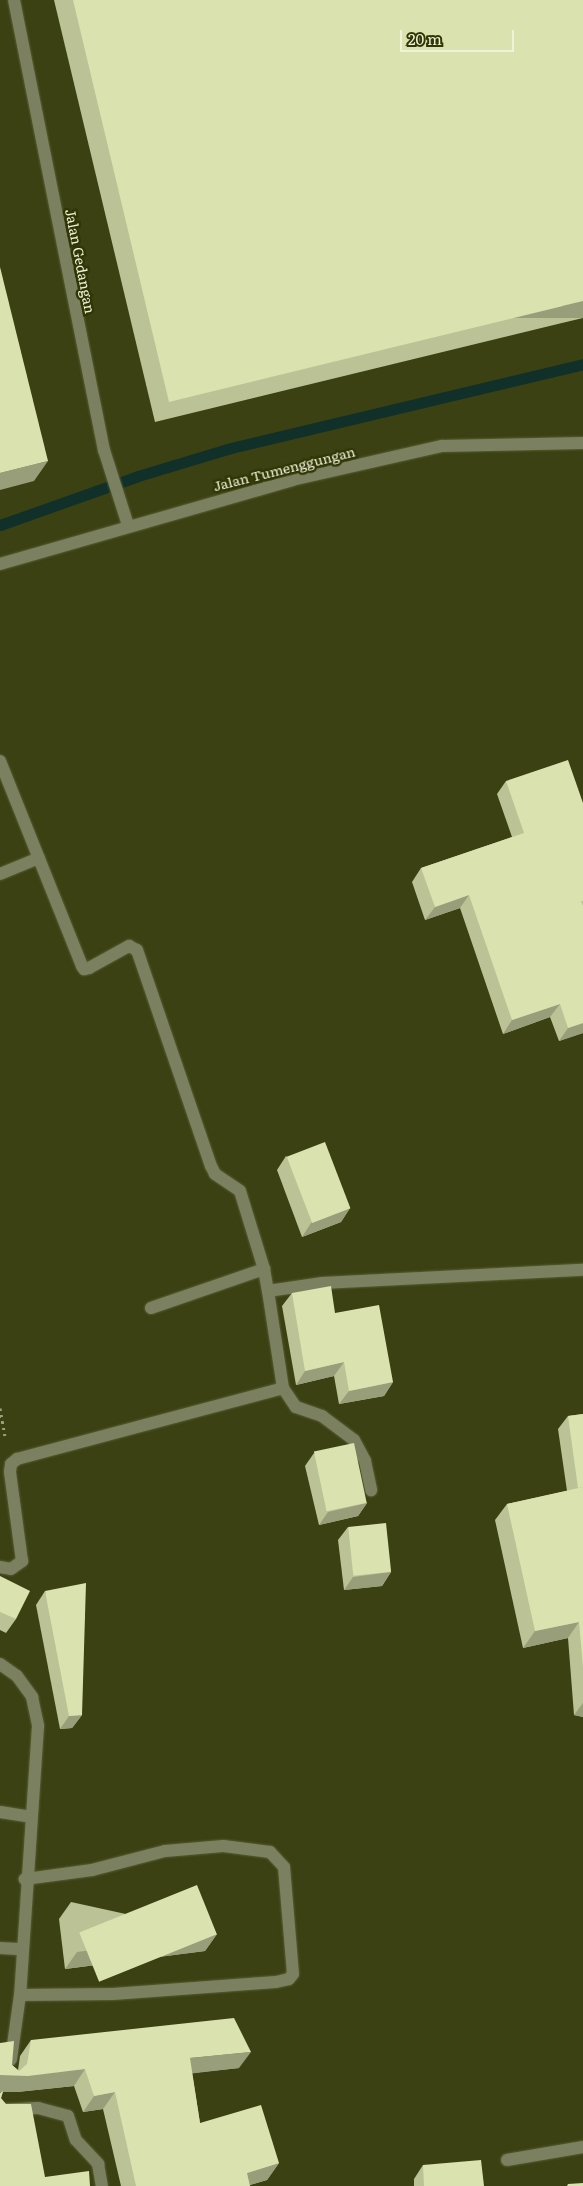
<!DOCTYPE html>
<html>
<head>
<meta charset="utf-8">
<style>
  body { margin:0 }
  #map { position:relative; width:583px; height:2186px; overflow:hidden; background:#3b4112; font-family:Literata,serif }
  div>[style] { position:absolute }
  .stream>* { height:11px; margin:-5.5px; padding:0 5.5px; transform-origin:5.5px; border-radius:5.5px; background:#103029 }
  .path>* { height:3px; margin-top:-1.5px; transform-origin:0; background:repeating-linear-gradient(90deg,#999e7b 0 2.5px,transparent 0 6.5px) }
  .roads { filter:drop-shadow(0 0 1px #585d32) drop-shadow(0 0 1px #585d32) }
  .minor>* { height:12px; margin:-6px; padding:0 6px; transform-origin:6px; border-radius:6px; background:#7b8061 }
  .wall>* { inset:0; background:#bbc296 }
  .shaded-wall>* { inset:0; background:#999e7a; transform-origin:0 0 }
  .building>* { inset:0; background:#dae2af; transform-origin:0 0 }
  span { translate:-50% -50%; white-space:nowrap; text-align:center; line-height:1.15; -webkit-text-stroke:5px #313605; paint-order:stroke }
  .street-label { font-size:14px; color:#eef2d9 }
  .scale { position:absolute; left:400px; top:30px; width:114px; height:22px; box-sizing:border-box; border:2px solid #eef2d9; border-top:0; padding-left:6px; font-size:15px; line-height:18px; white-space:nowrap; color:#eef2d9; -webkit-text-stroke:4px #313605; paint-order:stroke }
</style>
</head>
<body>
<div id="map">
  <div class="stream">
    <div style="left:0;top:525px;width:146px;rotate:-19.5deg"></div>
    <div style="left:138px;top:476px;width:97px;rotate:-16.8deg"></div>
    <div style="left:231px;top:448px;width:362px;rotate:-13.4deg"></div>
  </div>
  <div class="path">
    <div style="left:0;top:1408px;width:28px;rotate:80deg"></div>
  </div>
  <div class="roads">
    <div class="minor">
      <div style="left:14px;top:0;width:459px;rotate:78.7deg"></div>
      <div style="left:104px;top:450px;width:79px;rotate:72.3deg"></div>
      <div style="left:0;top:564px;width:304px;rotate:-16deg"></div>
      <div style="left:292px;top:480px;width:154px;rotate:-12.8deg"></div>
      <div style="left:442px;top:446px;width:141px;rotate:-1.2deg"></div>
      <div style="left:0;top:761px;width:221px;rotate:68.2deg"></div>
      <div style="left:82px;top:966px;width:4px;rotate:56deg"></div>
      <div style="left:84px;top:969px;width:5px;rotate:-11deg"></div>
      <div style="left:89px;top:968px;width:46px;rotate:-28.8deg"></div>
      <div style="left:129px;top:946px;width:9px;rotate:27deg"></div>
      <div style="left:137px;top:950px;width:228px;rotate:71.1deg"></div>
      <div style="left:211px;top:1166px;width:9px;rotate:63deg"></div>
      <div style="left:215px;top:1174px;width:30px;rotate:34deg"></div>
      <div style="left:240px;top:1191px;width:82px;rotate:72.9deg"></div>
      <div style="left:0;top:874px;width:42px;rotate:-22.3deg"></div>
      <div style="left:268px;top:1291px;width:98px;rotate:81.2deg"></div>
      <div style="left:151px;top:1308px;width:120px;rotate:-19deg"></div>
      <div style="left:264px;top:1269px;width:22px;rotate:80deg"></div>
      <div style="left:268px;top:1291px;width:55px;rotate:-8.4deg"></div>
      <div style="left:322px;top:1283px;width:261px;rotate:-2.9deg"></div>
      <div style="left:0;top:1567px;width:11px;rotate:10deg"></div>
      <div style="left:11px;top:1569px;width:14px;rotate:-36deg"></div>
      <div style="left:22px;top:1561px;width:90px;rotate:-97.7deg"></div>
      <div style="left:10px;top:1472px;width:8px;rotate:-83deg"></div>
      <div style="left:11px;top:1464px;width:8px;rotate:-40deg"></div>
      <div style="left:17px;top:1459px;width:275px;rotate:-14.9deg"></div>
      <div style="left:283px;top:1388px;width:23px;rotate:56deg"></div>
      <div style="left:296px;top:1407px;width:28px;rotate:19deg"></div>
      <div style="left:322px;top:1416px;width:40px;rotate:37deg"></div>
      <div style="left:354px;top:1440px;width:24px;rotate:62deg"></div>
      <div style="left:365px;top:1461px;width:30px;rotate:78deg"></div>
      <div style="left:0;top:1664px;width:21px;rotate:35deg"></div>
      <div style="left:17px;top:1676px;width:26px;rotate:54deg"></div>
      <div style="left:32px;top:1697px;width:30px;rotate:78deg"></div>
      <div style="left:38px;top:1726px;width:270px;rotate:93.8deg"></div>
      <div style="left:20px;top:1995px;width:65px;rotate:98deg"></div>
      <div style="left:0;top:1812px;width:30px;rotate:9deg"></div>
      <div style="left:0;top:1948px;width:22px;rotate:3deg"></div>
      <div style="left:20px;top:1995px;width:93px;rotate:-0.6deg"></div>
      <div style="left:113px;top:1994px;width:163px;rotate:-4.2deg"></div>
      <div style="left:276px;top:1982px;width:13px;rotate:-13deg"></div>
      <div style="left:289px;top:1979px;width:6px;rotate:-51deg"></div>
      <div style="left:293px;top:1974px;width:107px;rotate:-94.8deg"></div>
      <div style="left:284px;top:1867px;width:21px;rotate:-133deg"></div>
      <div style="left:270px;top:1852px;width:47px;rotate:-172.7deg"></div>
      <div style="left:223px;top:1846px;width:58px;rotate:175.1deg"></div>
      <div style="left:165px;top:1851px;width:75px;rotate:165.4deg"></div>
      <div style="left:92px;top:1870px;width:68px;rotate:172.3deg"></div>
      <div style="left:0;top:2110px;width:38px;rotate:-3deg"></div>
      <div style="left:38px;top:2108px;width:31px;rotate:15deg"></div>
      <div style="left:68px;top:2116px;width:25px;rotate:72deg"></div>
      <div style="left:76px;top:2140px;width:33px;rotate:47deg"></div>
      <div style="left:98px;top:2164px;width:22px;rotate:80deg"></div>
      <div style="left:507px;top:2160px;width:77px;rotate:-9.7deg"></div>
    </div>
  </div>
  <div class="wall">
    <div style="clip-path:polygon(54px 0,583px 0,583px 318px,155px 422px)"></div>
    <div style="clip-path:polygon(506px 781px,583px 803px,583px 1033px,559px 1041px,550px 1017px,503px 1034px,460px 908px,425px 920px,412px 882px,421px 868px,512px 837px,497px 794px)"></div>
    <div style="clip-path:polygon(286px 1156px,350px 1208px,341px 1222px,302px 1237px,277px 1170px)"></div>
    <div style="clip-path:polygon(292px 1293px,335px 1313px,393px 1382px,384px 1396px,339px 1404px,334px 1376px,296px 1385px,282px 1306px)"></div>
    <div style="clip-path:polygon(583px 1414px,583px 1717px,574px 1715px,568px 1638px,523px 1648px,495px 1520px,507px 1504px,567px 1491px,558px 1429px,568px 1416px)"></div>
    <div style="clip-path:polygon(314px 1453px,367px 1503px,358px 1516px,319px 1525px,305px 1466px)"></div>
    <div style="clip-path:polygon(348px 1527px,391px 1572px,382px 1586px,344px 1590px,338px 1540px)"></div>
    <div style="clip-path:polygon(0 1576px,16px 1619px,6px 1633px,0 1630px)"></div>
    <div style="clip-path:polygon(45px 1591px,82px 1715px,72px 1728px,60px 1729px,36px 1605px)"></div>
    <div style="clip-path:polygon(71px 1902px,217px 1934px,205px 1951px,65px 1969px,59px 1919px)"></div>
    <div style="clip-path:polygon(31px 2040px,239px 2068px,192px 2073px,200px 2123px,279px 2163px,267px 2180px,250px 2185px,250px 2186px,121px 2186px,103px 2109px,83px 2112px,74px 2086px,17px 2092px,3px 2092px,1px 2098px,0 2186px,0 2093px,3px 2092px,0 2092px,0 2043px,12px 2065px,18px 2070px,20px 2056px)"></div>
    <div style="clip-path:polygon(423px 2165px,484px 2186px,414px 2186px,414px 2179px)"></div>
  </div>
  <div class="shaded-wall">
    <div style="left:583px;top:301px;width:17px;height:426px;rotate:90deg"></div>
    <div style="clip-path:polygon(48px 461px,34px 481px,0 490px,0 473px)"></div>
    <div style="clip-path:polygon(469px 895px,460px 908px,425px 920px,435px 907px)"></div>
    <div style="clip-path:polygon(560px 1004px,550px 1017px,503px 1034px,512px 1020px)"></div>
    <div style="clip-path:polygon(583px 1023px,583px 1033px,559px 1041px,568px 1028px)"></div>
    <div style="clip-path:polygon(350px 1208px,341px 1222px,302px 1237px,311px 1223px)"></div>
    <div style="clip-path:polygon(344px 1362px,334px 1376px,296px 1385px,305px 1371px)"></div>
    <div style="clip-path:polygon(393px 1382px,384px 1396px,339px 1404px,349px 1391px)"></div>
    <div style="clip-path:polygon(367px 1503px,358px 1516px,319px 1525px,328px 1512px)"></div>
    <div style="clip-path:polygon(391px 1572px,382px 1586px,344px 1590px,353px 1577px)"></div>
    <div style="clip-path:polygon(579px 1622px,568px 1638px,523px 1648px,535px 1631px)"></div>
    <div style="clip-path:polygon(583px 1703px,583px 1717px,574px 1715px)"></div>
    <div style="clip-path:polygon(82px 1715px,72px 1728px,60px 1729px,69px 1716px)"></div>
    <div style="clip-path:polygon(217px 1934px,205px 1951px,65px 1969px,77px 1952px)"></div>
    <div style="clip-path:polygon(251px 2052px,239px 2068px,179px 2075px,190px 2058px)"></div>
    <div style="clip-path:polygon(85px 2069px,74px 2086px,17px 2092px,0 2092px,0 2075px)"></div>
    <div style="clip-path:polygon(115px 2092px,103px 2109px,83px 2112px,94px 2096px)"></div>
    <div style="clip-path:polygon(279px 2163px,267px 2180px,246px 2186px,247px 2173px)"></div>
  </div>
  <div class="building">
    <div style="clip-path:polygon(73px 0,583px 0,583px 301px,169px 402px)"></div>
    <div style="clip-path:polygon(0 267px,48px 461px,0 473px)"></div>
    <div style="clip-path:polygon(568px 760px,583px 803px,583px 901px,581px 901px,583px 906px,583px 1023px,568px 1028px,560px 1004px,512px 1020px,469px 895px,435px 907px,421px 868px,524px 833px,506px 781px)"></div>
    <div style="left:325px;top:1142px;width:71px;height:41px;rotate:69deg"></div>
    <div style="clip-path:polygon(331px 1286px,335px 1313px,379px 1305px,393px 1382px,349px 1391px,344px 1362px,305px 1371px,292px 1293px)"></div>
    <div style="clip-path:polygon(583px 1414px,583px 1487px,578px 1488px,568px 1416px)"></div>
    <div style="left:354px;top:1443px;width:61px;height:41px;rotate:78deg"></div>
    <div style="clip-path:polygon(583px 1487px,583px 1667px,579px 1622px,535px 1631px,507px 1504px)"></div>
    <div style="left:386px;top:1523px;width:49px;height:38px;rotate:84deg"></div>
    <div style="clip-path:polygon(0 1576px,30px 1591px,16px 1619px,0 1612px)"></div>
    <div style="clip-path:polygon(86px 1583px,82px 1715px,69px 1716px,45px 1591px)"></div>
    <div style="left:197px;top:1885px;width:53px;height:127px;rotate:68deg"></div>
    <div style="clip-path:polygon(234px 2018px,251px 2052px,190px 2058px,200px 2123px,261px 2105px,279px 2163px,247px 2173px,250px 2186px,136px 2186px,115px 2092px,94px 2096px,85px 2069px,28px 2076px,0 2075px,0 2043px,14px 2041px,12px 2065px,19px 2071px,27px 2064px,31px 2040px)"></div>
    <div style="clip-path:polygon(3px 2091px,1px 2098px,6px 2104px,31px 2104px,45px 2177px,89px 2171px,90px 2186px,0 2186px,0 2093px)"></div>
    <div style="clip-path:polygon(481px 2160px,484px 2186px,424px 2186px,423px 2165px)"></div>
    <div style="clip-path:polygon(583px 2183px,583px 2186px,567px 2186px,568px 2184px)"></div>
  </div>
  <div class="street-label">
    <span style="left:81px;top:261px;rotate:79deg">Jalan Gedangan</span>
    <span style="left:284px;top:468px;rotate:-14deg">Jalan Tumenggungan</span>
  </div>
  <div class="scale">20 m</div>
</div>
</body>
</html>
